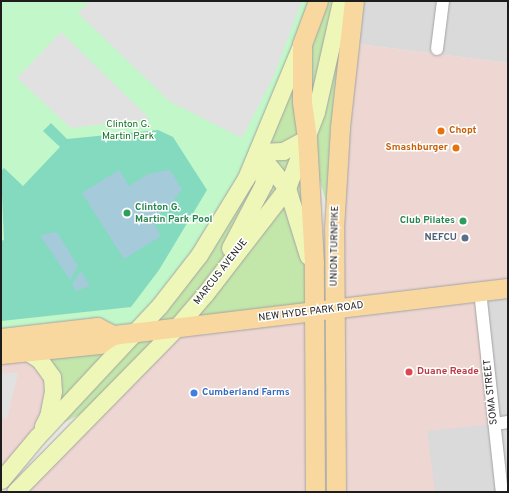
<!DOCTYPE html>
<html>
<head>
<meta charset="utf-8">
<style>
  body { margin:0 }
  #map { position:relative; width:509px; height:493px; overflow:hidden; background:#eeebe3; font-family:Overpass,sans-serif }
  div>[style] { position:absolute }
  .residential>* { inset:0; background:#dbdada }
  .commercial>* { inset:0; background:#eed6d2 }
  .grass>* { inset:0; background:#c3e6aa }
  .park>* { inset:0; background:#c1f7c9 }
  .pitch>* { inset:0; background:#83dabf }
  .parking>* { inset:0; background:#e1e1e1 }
  .water>* { inset:0; background:#a5cada }
  .roads { filter:drop-shadow(0 0 1px #a4a4a4) drop-shadow(0 0 1px #a4a4a4) }
  .minor>* { height:12px; margin:-6px; padding:0 6px; transform-origin:6px; border-radius:6px; background:#fff }
  .secondary>* { height:17px; margin:-8.5px; padding:0 8.5px; transform-origin:8.5px; border-radius:8.5px; background:#eff7b8 }
  .primary>* { height:19px; margin:-9.5px; padding:0 9.5px; transform-origin:9.5px; border-radius:9.5px; background:#f8d89e }
  .dots>* { width:11px; height:11px; translate:-50% -50%; box-sizing:border-box; border:2px solid #fff; border-radius:50% }
  span { translate:-50% -50%; white-space:nowrap; text-align:center; line-height:1.15; -webkit-text-stroke:3px #fff; paint-order:stroke }
  .park-label { font-size:10px; color:#107620 }
  .food-label { font-size:10px; color:#c56008; font-weight:700 }
  .left { translate:0 -50%; text-align:left }
  .right { translate:-100% -50%; text-align:right }
  .leisure-label { font-size:10px; color:#27864d; font-weight:700 }
  .service-label { font-size:10px; color:#4e5e75; font-weight:700 }
  .street-label { font-size:10px; color:#1d1d1d }
  .health-label { font-size:10px; color:#be3a42; font-weight:700 }
  .shop-label { font-size:10px; color:#366cbe; font-weight:700 }
  .frame { position:absolute; inset:0; border:2px solid #1d1d1d; pointer-events:none }
</style>
</head>
<body>
<div id="map">
  <div class="residential">
    <div style="clip-path:polygon(349px 1px,508px 1px,508px 63px,349px 43px)"></div>
    <div style="clip-path:polygon(508px 288px,508px 492px,336px 492px,444px 295px)"></div>
  </div>
  <div class="commercial">
    <div style="clip-path:polygon(349px 43px,508px 63px,508px 288px,480px 291px,495px 424px,427px 431px,435px 492px,336px 492px,334px 229px)"></div>
    <div style="clip-path:polygon(314px 311px,315px 492px,15px 492px,175px 329px)"></div>
    <div style="clip-path:polygon(1px 347px,47px 368px,48px 416px,1px 480px)"></div>
  </div>
  <div class="grass">
    <div style="clip-path:polygon(318px 1px,345px 3px,334px 229px,308px 140px,314px 311px,175px 329px,97px 406px,63px 423px,105px 364px,37px 437px,53px 391px,39px 359px)"></div>
  </div>
  <div class="park">
    <div style="clip-path:polygon(1px 1px,318px 1px,249px 173px,131px 334px,1px 349px)"></div>
  </div>
  <div class="pitch">
    <div style="clip-path:polygon(51px 123px,67px 139px,158px 130px,173px 137px,207px 190px,159px 270px,131px 307px,1px 321px,1px 241px,4px 240px,1px 171px,4px 168px,23px 186px,60px 147px,43px 131px)"></div>
  </div>
  <div class="parking">
    <div style="clip-path:polygon(90px 1px,302px 1px,273px 78px,242px 138px,169px 101px,78px 13px)"></div>
    <div style="clip-path:polygon(61px 32px,150px 119px,71px 128px,17px 78px)"></div>
    <div style="clip-path:polygon(18px 372px,7px 419px,1px 417px,1px 374px)"></div>
  </div>
  <div class="water">
    <div style="clip-path:polygon(119px 170px,129px 186px,148px 174px,170px 170px,182px 189px,169px 207px,151px 219px,161px 236px,124px 259px,82px 193px)"></div>
    <div style="clip-path:polygon(57px 232px,78px 266px,70px 280px,40px 235px)"></div>
    <div style="clip-path:polygon(81px 271px,90px 286px,76px 291px,72px 284px)"></div>
  </div>
  <div class="roads">
    <div class="minor">
      <div style="left:437px;top:49px;width:48px;rotate:-82.9deg"></div>
      <div style="left:480px;top:291px;width:202px;rotate:83.8deg"></div>
      <div style="left:495px;top:424px;width:13px;rotate:-9deg"></div>
    </div>
    <div class="secondary">
      <div style="left:257px;top:152px;width:26px;rotate:-2deg"></div>
      <div style="left:283px;top:151px;width:27px;rotate:-28deg"></div>
      <div style="left:260px;top:155px;width:43px;rotate:50.7deg"></div>
      <div style="left:287px;top:188px;width:71px;rotate:72.8deg"></div>
      <div style="left:230px;top:248px;width:73px;rotate:-62.4deg"></div>
      <div style="left:264px;top:183px;width:11px;rotate:-100deg"></div>
      <div style="left:262px;top:172px;width:13px;rotate:-135deg"></div>
      <div style="left:26px;top:351px;width:15px;rotate:32deg"></div>
      <div style="left:39px;top:359px;width:22px;rotate:54deg"></div>
      <div style="left:52px;top:377px;width:14px;rotate:86deg"></div>
      <div style="left:53px;top:391px;width:25px;rotate:101deg"></div>
      <div style="left:48px;top:416px;width:11px;rotate:117deg"></div>
      <div style="left:1px;top:480px;width:56px;rotate:-50.1deg"></div>
      <div style="left:37px;top:437px;width:180px;rotate:-47deg"></div>
      <div style="left:160px;top:305px;width:63px;rotate:-52deg"></div>
      <div style="left:199px;top:255px;width:90px;rotate:-58.6deg"></div>
      <div style="left:246px;top:178px;width:144px;rotate:-67.5deg"></div>
      <div style="left:15px;top:492px;width:228px;rotate:-45.5deg"></div>
      <div style="left:175px;top:329px;width:46px;rotate:-49.4deg"></div>
      <div style="left:205px;top:294px;width:134px;rotate:-52.3deg"></div>
      <div style="left:287px;top:188px;width:81px;rotate:-69.1deg"></div>
      <div style="left:316px;top:112px;width:114px;rotate:-77.3deg"></div>
    </div>
    <div class="primary">
      <div style="left:1px;top:338px;width:97px;rotate:-6.5deg"></div>
      <div style="left:97px;top:327px;width:18px;rotate:27deg"></div>
      <div style="left:1px;top:354px;width:99px;rotate:-5.8deg"></div>
      <div style="left:99px;top:344px;width:17px;rotate:-33deg"></div>
      <div style="left:113px;top:335px;width:398px;rotate:-6.8deg"></div>
      <div style="left:315px;top:492px;width:229px;rotate:-90.3deg"></div>
      <div style="left:314px;top:263px;width:125px;rotate:-93.2deg"></div>
      <div style="left:307px;top:138px;width:36px;rotate:-98deg"></div>
      <div style="left:302px;top:102px;width:58px;rotate:-90deg"></div>
      <div style="left:302px;top:44px;width:46px;rotate:-69.6deg"></div>
      <div style="left:336px;top:492px;width:263px;rotate:-90.4deg"></div>
      <div style="left:334px;top:229px;width:102px;rotate:-86.6deg"></div>
      <div style="left:340px;top:127px;width:127px;rotate:-83.7deg"></div>
    </div>
  </div>
  <div class="dots">
    <div style="left:441px;top:131px;background:#e8710a"></div>
    <div style="left:456px;top:148px;background:#e8710a"></div>
    <div style="left:127px;top:213px;background:#2e9e5b"></div>
    <div style="left:463px;top:221px;background:#2e9e5b"></div>
    <div style="left:465px;top:238px;background:#5c6f8a"></div>
    <div style="left:409px;top:372px;background:#e0444e"></div>
    <div style="left:194px;top:393px;background:#3f7fe0"></div>
  </div>
  <div class="park-label">
    <span style="left:128px;top:130px">Clinton G.<br>Martin Park</span>
  </div>
  <div class="food-label">
    <span class="left" style="left:449px;top:131px">Chopt</span>
    <span class="right" style="left:448px;top:148px">Smashburger</span>
  </div>
  <div class="leisure-label">
    <span class="left" style="left:135px;top:213px">Clinton G.<br>Martin Park Pool</span>
    <span class="right" style="left:455px;top:221px">Club Pilates</span>
  </div>
  <div class="service-label">
    <span class="right" style="left:457px;top:238px">NEFCU</span>
  </div>
  <div class="street-label">
    <span style="left:335px;top:246px;rotate:-89deg">UNION TURNPIKE</span>
    <span style="left:221px;top:272px;rotate:-52deg">MARCUS AVENUE</span>
    <span style="left:311px;top:312px;rotate:-7deg">NEW HYDE PARK ROAD</span>
    <span style="left:491px;top:392px;rotate:-96deg">SOMA STREET</span>
  </div>
  <div class="health-label">
    <span class="left" style="left:417px;top:372px">Duane Reade</span>
  </div>
  <div class="shop-label">
    <span class="left" style="left:202px;top:393px">Cumberland Farms</span>
  </div>
  <div class="frame"></div>
</div>
</body>
</html>
